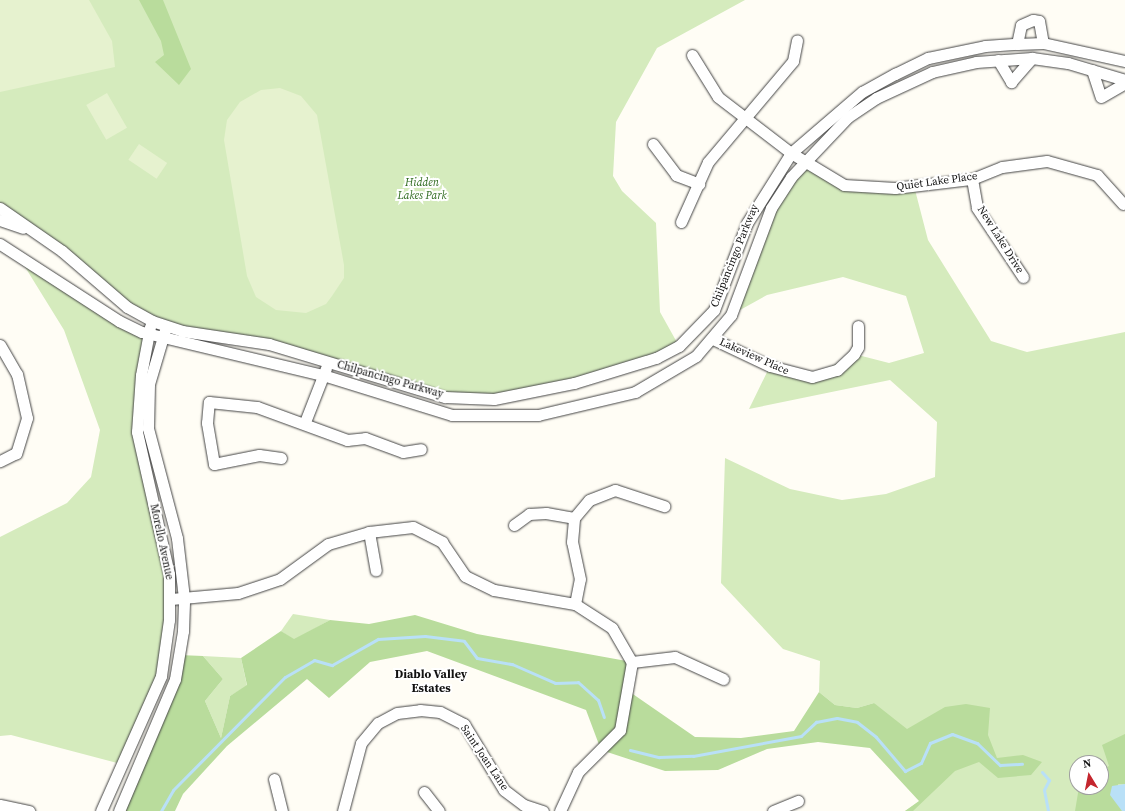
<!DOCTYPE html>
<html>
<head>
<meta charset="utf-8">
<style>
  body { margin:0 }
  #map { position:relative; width:1125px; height:811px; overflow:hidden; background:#fffdf5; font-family:"Source Serif 4",serif }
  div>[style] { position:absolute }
  .green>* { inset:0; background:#d5ebbd }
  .forest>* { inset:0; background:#b9dc9c }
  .pitch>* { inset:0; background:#e6f2cf; transform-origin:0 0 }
  .water>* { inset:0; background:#b9e0f7 }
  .stream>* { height:3px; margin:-1.5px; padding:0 1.5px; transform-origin:1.5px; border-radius:1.5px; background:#b9e0f7 }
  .roads { filter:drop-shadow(0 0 1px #444) drop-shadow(0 0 1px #444) }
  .minor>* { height:11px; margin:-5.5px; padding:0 5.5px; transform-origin:5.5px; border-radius:5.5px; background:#fff }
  span { translate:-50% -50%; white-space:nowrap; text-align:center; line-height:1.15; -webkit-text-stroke:4px #fff; paint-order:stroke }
  .street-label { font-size:11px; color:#111 }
  .park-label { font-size:11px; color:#2f6b1f; font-style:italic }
  .neighbourhood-label { font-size:12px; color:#111; font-weight:700 }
  .north { position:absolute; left:1069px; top:755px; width:40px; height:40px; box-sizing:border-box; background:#fff; border:1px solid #a0a0a0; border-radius:50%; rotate:350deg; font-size:11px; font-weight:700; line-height:16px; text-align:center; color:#111 }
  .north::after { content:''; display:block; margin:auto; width:14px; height:18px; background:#c4262e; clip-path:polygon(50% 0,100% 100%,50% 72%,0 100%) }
</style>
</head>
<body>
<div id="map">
  <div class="green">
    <div style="clip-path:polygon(0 0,745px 0,657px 48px,616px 122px,613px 176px,622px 191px,656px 223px,660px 312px,679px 346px,533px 393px,445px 397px,334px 363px,152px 321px,0 208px)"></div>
    <div style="clip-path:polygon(evenodd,804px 161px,844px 185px,914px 186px,928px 240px,991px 341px,1027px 352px,1125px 332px,1125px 811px,905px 811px,920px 801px,874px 703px,857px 708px,835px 705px,819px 692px,820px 661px,783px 649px,721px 583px,725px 458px,790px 489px,842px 500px,886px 494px,935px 477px,937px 422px,890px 380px,749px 409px,770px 366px,812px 377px,854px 354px,889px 363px,924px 353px,906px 296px,843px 277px,767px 295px,731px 315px,771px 208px,804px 161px,1077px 763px,1101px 763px,1101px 787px,1077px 787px,1077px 763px)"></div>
    <div style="clip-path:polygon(17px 254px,149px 334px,137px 432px,169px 574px,161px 676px,121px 764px,11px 735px,0 736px,0 537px,67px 503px,91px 477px,100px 430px,64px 330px)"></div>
    <div style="clip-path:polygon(293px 614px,330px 620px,294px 640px,281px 631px)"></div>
    <div style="clip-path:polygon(203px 656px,241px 658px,247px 686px,230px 696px,221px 738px,205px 701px,223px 679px)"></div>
  </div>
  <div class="forest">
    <div style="clip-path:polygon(139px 0,163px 0,191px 69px,179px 85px,155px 62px,164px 55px,161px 41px)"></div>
    <div style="clip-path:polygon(415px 615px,477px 634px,632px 662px,627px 690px,695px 737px,741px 738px,794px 731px,819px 692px,835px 705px,857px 708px,874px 703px,907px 729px,945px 707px,966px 704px,990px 708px,988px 735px,997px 758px,1023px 755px,1042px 762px,1031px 775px,998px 778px,979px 762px,955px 771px,913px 811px,905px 811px,919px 801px,870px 748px,818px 742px,767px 749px,718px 770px,665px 771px,601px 750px,586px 710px,427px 651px,370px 662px,329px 698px,307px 679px,227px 746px,183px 794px,175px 811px,119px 811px,179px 655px,203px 656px,223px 679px,205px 701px,221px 738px,230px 696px,247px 685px,241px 658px,281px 631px,294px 639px,330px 620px,369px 624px)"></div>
    <div style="clip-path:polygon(1125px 734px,1125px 784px,1118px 784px,1122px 811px,1075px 811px,1079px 787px,1101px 787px,1101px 770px,1109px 766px,1102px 745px)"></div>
  </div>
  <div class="pitch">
    <div style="clip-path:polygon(0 0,89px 0,112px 41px,115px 67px,0 92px)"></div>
    <div style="clip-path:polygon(280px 88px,301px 96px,317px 115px,344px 265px,344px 278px,332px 296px,326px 304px,306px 313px,276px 310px,256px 297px,247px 276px,224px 140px,227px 120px,240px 102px,261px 90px)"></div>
    <div style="left:107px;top:93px;width:40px;height:24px;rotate:60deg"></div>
    <div style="left:139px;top:144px;width:34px;height:19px;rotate:34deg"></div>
  </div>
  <div class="water">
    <div style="clip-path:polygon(1125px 784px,1125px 811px,1122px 811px,1110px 795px,1112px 786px)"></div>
  </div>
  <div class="stream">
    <div style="left:630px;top:750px;width:30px;rotate:14deg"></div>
    <div style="left:659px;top:757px;width:34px;rotate:-2deg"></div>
    <div style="left:693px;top:756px;width:110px;rotate:-10.5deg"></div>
    <div style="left:801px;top:736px;width:21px;rotate:-43deg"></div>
    <div style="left:816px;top:722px;width:21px;rotate:-11deg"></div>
    <div style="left:837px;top:718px;width:20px;rotate:11deg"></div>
    <div style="left:857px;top:722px;width:24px;rotate:38deg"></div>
    <div style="left:876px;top:737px;width:45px;rotate:49.5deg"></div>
    <div style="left:905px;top:771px;width:18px;rotate:-27deg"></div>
    <div style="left:921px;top:763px;width:22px;rotate:-66deg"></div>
    <div style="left:930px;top:743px;width:24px;rotate:-22deg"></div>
    <div style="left:952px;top:734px;width:27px;rotate:20deg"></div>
    <div style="left:977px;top:743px;width:32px;rotate:44deg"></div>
    <div style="left:1000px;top:765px;width:22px;rotate:-3deg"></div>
    <div style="left:1042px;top:772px;width:11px;rotate:49deg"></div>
    <div style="left:1049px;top:780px;width:11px;rotate:117deg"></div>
    <div style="left:1044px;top:790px;width:21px;rotate:79deg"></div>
    <div style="left:161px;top:811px;width:24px;rotate:-60deg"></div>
    <div style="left:173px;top:790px;width:159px;rotate:-45.3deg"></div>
    <div style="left:285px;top:677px;width:34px;rotate:-30deg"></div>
    <div style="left:314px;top:660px;width:19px;rotate:16deg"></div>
    <div style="left:332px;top:665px;width:53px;rotate:-29.5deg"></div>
    <div style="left:378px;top:639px;width:47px;rotate:-3.7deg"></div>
    <div style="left:425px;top:636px;width:39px;rotate:7deg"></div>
    <div style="left:464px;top:641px;width:21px;rotate:53deg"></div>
    <div style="left:477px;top:658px;width:36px;rotate:10deg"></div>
    <div style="left:512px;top:664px;width:47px;rotate:23.8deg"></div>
    <div style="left:555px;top:683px;width:23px;rotate:-2deg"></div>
    <div style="left:578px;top:682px;width:27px;rotate:42deg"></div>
    <div style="left:598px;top:700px;width:18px;rotate:71deg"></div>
  </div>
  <div class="roads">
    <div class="minor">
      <div style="left:1017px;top:44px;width:19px;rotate:-78deg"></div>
      <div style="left:1021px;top:25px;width:13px;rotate:-23deg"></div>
      <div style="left:1033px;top:20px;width:6px;rotate:9deg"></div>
      <div style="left:1039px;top:21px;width:22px;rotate:80deg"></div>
      <div style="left:692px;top:55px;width:49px;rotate:58.2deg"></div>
      <div style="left:718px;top:97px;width:92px;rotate:37.5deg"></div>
      <div style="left:791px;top:153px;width:62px;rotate:31.1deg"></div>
      <div style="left:844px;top:185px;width:51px;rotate:3.4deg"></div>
      <div style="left:895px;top:188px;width:78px;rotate:-6.7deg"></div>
      <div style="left:972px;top:179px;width:32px;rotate:-22deg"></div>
      <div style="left:1002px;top:167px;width:45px;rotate:-7.6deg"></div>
      <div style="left:1047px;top:161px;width:52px;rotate:15.6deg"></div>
      <div style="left:1097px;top:175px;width:39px;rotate:48deg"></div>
      <div style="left:998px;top:60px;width:26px;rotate:59deg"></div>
      <div style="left:1011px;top:82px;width:32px;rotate:-49deg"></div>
      <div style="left:1092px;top:70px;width:28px;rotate:72deg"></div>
      <div style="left:1101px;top:97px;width:28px;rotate:-30deg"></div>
      <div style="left:653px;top:144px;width:39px;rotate:53deg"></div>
      <div style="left:676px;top:175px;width:25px;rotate:21deg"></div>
      <div style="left:972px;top:179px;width:29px;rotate:80deg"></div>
      <div style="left:977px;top:208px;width:83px;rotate:56.3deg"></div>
      <div style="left:0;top:208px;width:75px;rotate:34.7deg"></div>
      <div style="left:62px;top:251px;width:86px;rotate:40.7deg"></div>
      <div style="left:127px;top:307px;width:29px;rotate:29deg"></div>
      <div style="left:152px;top:321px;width:32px;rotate:18deg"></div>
      <div style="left:182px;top:331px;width:88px;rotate:8.5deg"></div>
      <div style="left:269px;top:344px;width:184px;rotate:16.8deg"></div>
      <div style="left:445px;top:397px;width:49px;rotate:2.3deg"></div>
      <div style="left:494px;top:399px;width:82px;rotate:-11.3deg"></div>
      <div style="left:574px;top:383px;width:86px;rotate:-17deg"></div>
      <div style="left:656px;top:358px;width:26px;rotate:-28deg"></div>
      <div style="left:679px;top:346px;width:50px;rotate:-45.8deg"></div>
      <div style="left:714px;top:310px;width:93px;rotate:-69.2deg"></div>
      <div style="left:747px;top:223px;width:83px;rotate:-57.8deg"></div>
      <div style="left:791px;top:153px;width:94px;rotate:-40.7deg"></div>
      <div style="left:862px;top:92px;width:38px;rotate:-29deg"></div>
      <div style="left:895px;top:74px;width:37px;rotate:-26deg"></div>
      <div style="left:928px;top:58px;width:58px;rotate:-11.9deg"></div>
      <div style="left:985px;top:46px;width:32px;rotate:-4deg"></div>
      <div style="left:1017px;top:44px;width:26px;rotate:-2deg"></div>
      <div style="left:1043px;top:43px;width:84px;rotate:12.4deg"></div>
      <div style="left:0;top:220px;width:24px;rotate:19deg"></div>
      <div style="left:681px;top:222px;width:66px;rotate:-65.8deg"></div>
      <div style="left:708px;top:162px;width:132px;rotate:-49.9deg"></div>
      <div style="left:793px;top:61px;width:21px;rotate:-79deg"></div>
      <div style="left:0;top:244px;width:142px;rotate:32.9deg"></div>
      <div style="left:119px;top:321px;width:25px;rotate:26deg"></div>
      <div style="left:142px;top:332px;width:186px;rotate:13.4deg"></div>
      <div style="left:323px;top:375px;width:135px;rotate:17.2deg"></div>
      <div style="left:452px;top:415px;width:86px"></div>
      <div style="left:538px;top:415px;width:100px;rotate:-13.3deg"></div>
      <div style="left:635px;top:392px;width:71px;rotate:-30.5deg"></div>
      <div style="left:696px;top:356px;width:54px;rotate:-49.5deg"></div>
      <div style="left:731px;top:315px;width:114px;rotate:-69.5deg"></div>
      <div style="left:771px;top:208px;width:37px;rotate:-57deg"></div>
      <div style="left:791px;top:177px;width:83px;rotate:-46.5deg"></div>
      <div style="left:848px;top:117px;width:34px;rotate:-34deg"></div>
      <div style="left:876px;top:98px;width:62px;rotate:-24.9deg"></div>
      <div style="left:932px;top:72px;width:45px;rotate:-12.8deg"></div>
      <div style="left:976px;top:62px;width:56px;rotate:-4.1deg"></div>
      <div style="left:1032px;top:58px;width:36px;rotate:8deg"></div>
      <div style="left:1068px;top:63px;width:59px;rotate:16.6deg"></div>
      <div style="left:713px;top:339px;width:63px;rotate:25.3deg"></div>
      <div style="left:770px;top:366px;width:43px;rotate:14.7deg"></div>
      <div style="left:812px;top:377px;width:26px;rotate:-16deg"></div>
      <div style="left:837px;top:370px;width:23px;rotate:-43deg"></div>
      <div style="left:854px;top:354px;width:8px;rotate:-60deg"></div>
      <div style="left:858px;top:347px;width:21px;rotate:-90deg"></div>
      <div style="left:0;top:345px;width:34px;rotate:60deg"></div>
      <div style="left:17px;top:374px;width:45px;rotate:77.2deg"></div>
      <div style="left:27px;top:418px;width:37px;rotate:107deg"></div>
      <div style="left:16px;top:453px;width:18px;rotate:153deg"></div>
      <div style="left:305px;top:422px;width:58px;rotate:-68.7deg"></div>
      <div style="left:281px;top:458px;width:22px;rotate:-172deg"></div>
      <div style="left:259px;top:455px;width:46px;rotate:168.7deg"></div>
      <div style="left:214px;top:464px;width:42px;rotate:-99.7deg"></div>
      <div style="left:207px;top:423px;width:21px;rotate:-85deg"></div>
      <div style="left:209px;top:402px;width:48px;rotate:5.9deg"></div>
      <div style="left:257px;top:407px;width:96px;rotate:20.1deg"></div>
      <div style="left:347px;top:440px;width:18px;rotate:-6deg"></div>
      <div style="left:365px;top:438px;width:40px;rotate:20.2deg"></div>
      <div style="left:403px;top:452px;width:18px;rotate:-9deg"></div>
      <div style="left:514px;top:525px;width:19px;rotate:-36deg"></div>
      <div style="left:529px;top:514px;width:17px;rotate:-3deg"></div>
      <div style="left:546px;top:513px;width:28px;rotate:10deg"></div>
      <div style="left:369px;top:532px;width:39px;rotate:80deg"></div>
      <div style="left:171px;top:599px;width:67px;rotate:-5.1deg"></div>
      <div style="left:238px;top:593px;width:44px;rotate:-18.4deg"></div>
      <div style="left:280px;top:579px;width:59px;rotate:-36.1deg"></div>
      <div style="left:328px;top:544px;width:43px;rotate:-16.3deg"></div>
      <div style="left:369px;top:532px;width:44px;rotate:-6.5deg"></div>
      <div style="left:413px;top:527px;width:33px;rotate:27deg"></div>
      <div style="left:442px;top:542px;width:41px;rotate:55.9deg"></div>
      <div style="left:465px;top:576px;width:32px;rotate:26deg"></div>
      <div style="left:494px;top:590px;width:82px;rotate:9.8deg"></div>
      <div style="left:575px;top:604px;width:44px;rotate:33deg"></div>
      <div style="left:612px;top:628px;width:39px;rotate:60deg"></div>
      <div style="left:632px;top:662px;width:69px;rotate:100deg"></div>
      <div style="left:620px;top:730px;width:59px;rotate:135deg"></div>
      <div style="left:578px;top:772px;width:43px;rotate:114.8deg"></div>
      <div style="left:575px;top:604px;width:25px;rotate:-79deg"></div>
      <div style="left:580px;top:579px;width:38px;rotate:-102deg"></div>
      <div style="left:572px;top:542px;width:24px;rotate:-85deg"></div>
      <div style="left:574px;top:518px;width:23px;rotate:-50deg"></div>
      <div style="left:589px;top:500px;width:28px;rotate:-21deg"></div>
      <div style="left:615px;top:490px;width:52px;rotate:18.1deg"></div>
      <div style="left:632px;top:662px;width:43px;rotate:-6.6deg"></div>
      <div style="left:675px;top:657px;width:53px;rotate:24.6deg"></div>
      <div style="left:274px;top:779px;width:33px;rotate:76deg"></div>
      <div style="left:424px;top:792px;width:24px;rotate:52deg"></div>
      <div style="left:0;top:805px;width:30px;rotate:12deg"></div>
      <div style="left:101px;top:811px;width:148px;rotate:-66deg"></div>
      <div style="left:161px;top:676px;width:57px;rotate:-81.9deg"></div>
      <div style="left:169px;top:620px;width:46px;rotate:-90deg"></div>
      <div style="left:169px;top:574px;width:146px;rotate:-102.7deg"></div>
      <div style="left:137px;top:432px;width:57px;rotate:-86deg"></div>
      <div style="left:141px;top:375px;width:49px;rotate:-79.4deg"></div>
      <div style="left:119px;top:811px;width:143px;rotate:-67deg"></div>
      <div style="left:175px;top:679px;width:49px;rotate:-80.5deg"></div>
      <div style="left:183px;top:631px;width:33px;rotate:-88deg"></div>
      <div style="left:184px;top:598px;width:60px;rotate:-96.7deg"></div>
      <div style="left:177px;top:538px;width:114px;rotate:-104.8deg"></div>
      <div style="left:148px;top:428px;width:44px;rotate:-88.7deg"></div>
      <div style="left:149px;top:384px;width:56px;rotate:-73.5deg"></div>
      <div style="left:343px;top:811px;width:70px;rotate:-75.2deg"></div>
      <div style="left:361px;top:743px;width:26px;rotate:-50deg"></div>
      <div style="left:378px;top:723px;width:21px;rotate:-28deg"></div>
      <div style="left:397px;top:713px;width:23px;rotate:-7deg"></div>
      <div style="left:420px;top:710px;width:20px;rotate:6deg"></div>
      <div style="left:440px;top:712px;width:27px;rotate:27deg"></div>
      <div style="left:464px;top:724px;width:77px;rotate:58.8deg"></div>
      <div style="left:504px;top:790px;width:25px;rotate:37deg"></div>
      <div style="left:524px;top:805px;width:20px;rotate:18deg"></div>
      <div style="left:773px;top:811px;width:27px;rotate:-22deg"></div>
    </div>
  </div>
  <div class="street-label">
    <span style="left:937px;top:182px;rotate:-8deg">Quiet Lake Place</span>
    <span style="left:1000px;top:240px;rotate:58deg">New Lake Drive</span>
    <span style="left:735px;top:256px;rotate:-68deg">Chilpancingo Parkway</span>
    <span style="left:754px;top:357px;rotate:24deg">Lakeview Place</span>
    <span style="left:390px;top:380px;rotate:16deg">Chilpancingo Parkway</span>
    <span style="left:161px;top:542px;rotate:78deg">Morello Avenue</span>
    <span style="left:484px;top:758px;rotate:56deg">Saint Joan Lane</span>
  </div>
  <div class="park-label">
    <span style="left:422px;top:190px">Hidden<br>Lakes Park</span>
  </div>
  <div class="neighbourhood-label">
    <span style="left:431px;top:682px">Diablo Valley<br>Estates</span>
  </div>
  <div class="north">N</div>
</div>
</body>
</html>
